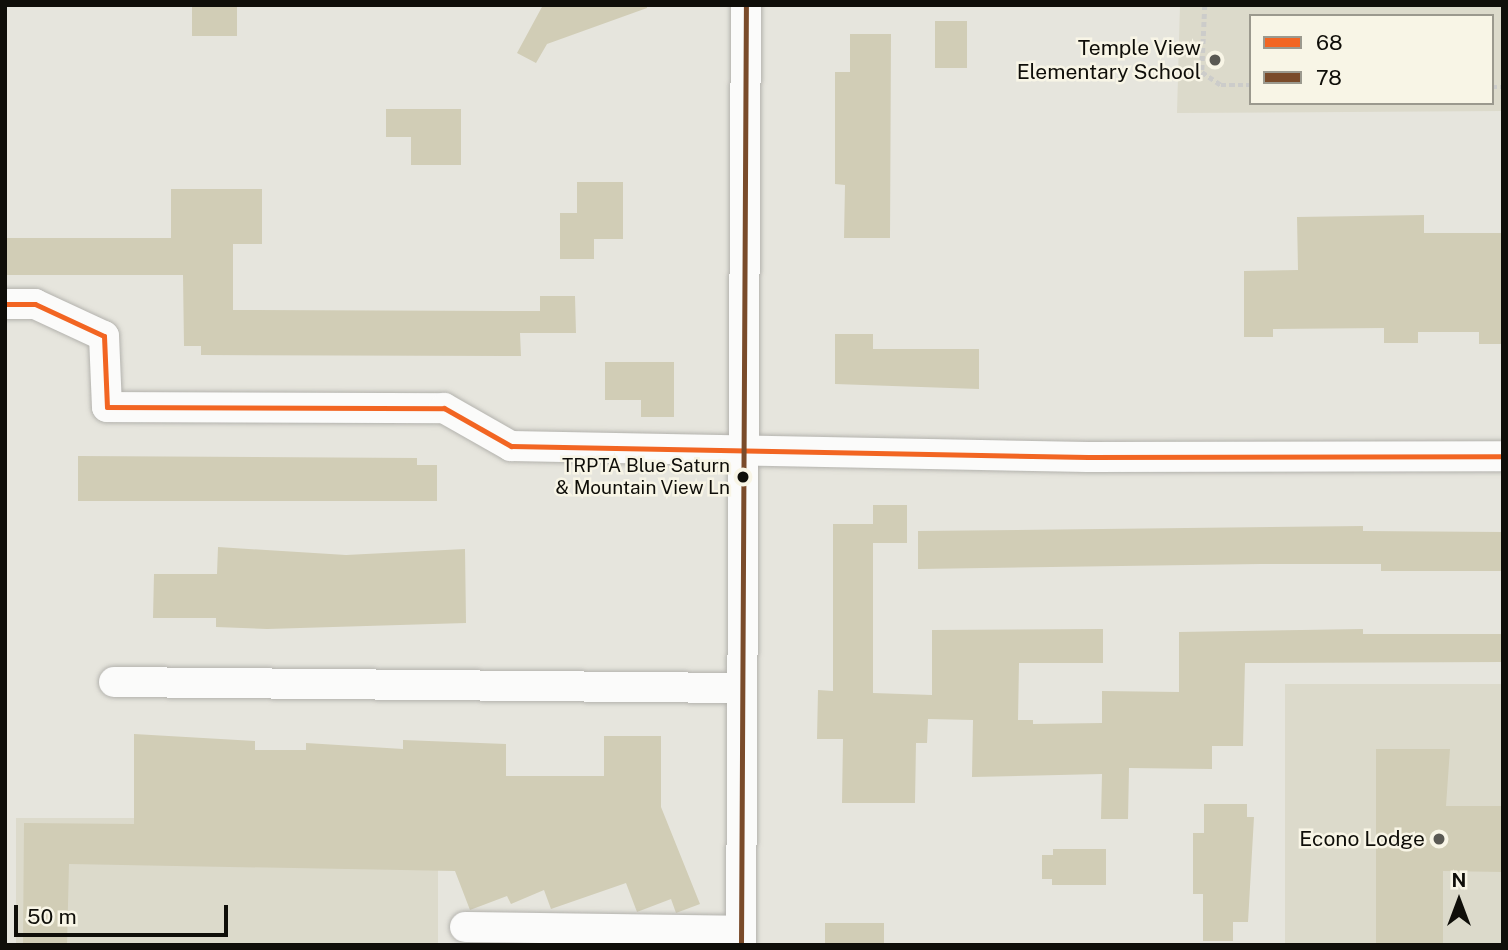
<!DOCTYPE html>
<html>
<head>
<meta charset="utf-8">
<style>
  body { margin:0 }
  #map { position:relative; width:1508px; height:950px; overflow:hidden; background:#e6e5dd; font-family:"Public Sans",sans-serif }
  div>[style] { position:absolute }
  .built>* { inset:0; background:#dcdacb; transform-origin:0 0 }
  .building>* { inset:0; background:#d1cdb6; transform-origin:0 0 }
  .path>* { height:4.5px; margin-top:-2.25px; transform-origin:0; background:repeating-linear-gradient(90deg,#ccccca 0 5px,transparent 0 8.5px) }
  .roads { filter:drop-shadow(0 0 2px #b3b2ad) drop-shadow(0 0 2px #b3b2ad) }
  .minor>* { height:30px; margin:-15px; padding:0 15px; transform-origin:15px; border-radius:15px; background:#fbfbfa }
  .bus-1>* { height:5px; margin:-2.5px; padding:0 2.5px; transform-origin:2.5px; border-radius:2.5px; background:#f26522 }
  .bus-2>* { height:5px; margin:-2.5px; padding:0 2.5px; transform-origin:2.5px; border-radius:2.5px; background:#7a4b2a }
  .dots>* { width:19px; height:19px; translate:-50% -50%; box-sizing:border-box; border:4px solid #f8f5e6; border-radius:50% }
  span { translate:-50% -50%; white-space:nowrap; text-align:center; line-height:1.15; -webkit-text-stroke:5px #f8f5e6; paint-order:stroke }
  .bus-label { font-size:19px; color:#0f0e09 }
  .right { translate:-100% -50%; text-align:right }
  .poi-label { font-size:21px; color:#0f0e09 }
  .frame { position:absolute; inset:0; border:7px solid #0f0e09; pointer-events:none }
  .legend { position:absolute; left:1249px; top:14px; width:245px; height:91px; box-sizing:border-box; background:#f8f5e6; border:2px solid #9b998e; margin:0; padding:9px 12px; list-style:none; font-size:21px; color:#0f0e09 }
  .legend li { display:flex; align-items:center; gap:14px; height:35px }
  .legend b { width:35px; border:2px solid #9b998e }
  .north { position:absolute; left:1424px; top:866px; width:70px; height:70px; -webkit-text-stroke:5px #f8f5e6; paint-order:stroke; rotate:0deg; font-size:19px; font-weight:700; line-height:28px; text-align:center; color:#0f0e09 }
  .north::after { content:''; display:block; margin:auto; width:24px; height:32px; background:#0f0e09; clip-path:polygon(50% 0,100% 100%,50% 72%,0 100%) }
  .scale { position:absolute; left:14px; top:905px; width:214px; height:32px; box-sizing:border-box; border:4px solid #0f0e09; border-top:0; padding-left:9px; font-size:21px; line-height:24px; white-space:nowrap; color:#0f0e09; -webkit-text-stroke:5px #f8f5e6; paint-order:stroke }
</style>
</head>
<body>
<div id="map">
  <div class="built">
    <div style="clip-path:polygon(evenodd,1180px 5px,1503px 5px,1503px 111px,1177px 113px,1180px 5px,1251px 16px,1492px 16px,1492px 103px,1251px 103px,1251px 16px)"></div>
    <div style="left:1503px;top:684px;width:261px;height:218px;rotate:90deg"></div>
    <div style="left:16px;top:818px;width:422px;height:127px"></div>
  </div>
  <div class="building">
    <div style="left:192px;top:5px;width:45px;height:31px"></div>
    <div style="clip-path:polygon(543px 5px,647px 5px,647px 8px,547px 44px,536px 63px,517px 53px)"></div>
    <div style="left:935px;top:21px;width:32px;height:47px"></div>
    <div style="clip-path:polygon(850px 34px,891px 34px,890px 238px,844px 238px,845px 185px,835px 184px,835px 72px,850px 72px)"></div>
    <div style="clip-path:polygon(386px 109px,461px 109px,461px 165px,411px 165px,411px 137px,386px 137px)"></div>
    <div style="clip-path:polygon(577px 182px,623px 182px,623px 239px,594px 239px,594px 259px,560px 259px,560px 213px,577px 213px)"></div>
    <div style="clip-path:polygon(171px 189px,262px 189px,262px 244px,233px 244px,233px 310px,540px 311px,540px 296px,575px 296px,576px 333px,520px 333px,521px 356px,201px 355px,201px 346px,184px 346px,183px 275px,5px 275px,5px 238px,171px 238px)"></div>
    <div style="clip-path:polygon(1424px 215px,1424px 233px,1503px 233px,1503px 344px,1479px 344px,1479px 332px,1418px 332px,1418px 343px,1384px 343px,1384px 328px,1273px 329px,1273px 337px,1244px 337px,1244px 271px,1298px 270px,1297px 217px)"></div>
    <div style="clip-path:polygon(835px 334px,873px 334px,873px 349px,979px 349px,979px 389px,835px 384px)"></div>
    <div style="clip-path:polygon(605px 362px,674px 362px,674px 417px,641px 417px,641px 400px,605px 400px)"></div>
    <div style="clip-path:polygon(78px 456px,417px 458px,417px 465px,437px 465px,437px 501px,78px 501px)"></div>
    <div style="left:873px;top:505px;width:34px;height:38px"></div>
    <div style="clip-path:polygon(833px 524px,873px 524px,873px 693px,932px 695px,932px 630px,1103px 629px,1103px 663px,1019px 663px,1018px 720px,1033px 720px,1033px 724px,1102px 723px,1102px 691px,1179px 692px,1179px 632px,1363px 629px,1363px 634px,1503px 634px,1503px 662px,1245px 663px,1243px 746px,1212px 746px,1212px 769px,1129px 768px,1128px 819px,1101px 819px,1102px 774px,972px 777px,973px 720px,928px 719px,927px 743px,916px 743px,915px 803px,842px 803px,843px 739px,817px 739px,818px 690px,833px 691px)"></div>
    <div style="clip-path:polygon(1363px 526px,1363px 531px,1503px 532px,1503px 571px,1381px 571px,1381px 564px,1261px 564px,918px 569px,918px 531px)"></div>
    <div style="clip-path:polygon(218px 547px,346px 555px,465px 549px,466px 623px,267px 629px,216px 627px,216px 618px,153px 618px,154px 574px,217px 574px)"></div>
    <div style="clip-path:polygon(134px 734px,255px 741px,255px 750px,306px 750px,306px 743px,403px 749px,403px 740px,506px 744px,506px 776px,604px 776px,604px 736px,661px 736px,661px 807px,700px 904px,676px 913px,671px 899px,637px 912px,626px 883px,551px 909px,544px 890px,511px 904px,507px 896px,470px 910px,455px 871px,69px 864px,67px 945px,23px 945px,24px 823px,134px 824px)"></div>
    <div style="clip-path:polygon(1376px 749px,1450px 749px,1446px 806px,1503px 806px,1503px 872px,1443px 871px,1443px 945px,1376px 945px)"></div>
    <div style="clip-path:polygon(1204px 804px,1247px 804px,1247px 817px,1254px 817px,1248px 922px,1233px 922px,1233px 941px,1203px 941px,1203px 894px,1193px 894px,1193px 833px,1204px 833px)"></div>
    <div style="clip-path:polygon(1053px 849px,1106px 849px,1106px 885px,1052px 885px,1052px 879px,1042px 879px,1042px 855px,1053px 855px)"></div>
    <div style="left:825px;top:923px;width:59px;height:22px"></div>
  </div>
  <div class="path">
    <div style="left:1205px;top:5px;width:67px;rotate:92.6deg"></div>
    <div style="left:1202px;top:72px;width:23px;rotate:34deg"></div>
    <div style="left:1221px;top:85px;width:30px"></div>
    <div style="left:1492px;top:87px;width:11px"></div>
  </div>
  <div class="roads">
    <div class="minor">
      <div style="left:5px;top:304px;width:30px"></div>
      <div style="left:35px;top:304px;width:76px;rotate:24.9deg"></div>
      <div style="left:104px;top:336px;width:71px;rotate:87.6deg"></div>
      <div style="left:107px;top:407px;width:337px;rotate:0.2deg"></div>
      <div style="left:444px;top:408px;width:77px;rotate:29.6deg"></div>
      <div style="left:511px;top:446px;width:577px;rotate:1.09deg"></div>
      <div style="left:1088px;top:457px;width:415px;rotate:-0.1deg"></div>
      <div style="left:114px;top:682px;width:627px;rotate:0.55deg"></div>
      <div style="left:465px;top:927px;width:276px;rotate:0.8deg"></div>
      <div style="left:741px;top:945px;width:940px;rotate:-89.7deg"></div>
    </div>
  </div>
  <div class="bus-1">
    <div style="left:5px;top:304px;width:30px"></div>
    <div style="left:35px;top:304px;width:76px;rotate:24.9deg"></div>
    <div style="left:104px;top:336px;width:71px;rotate:87.6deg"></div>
    <div style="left:107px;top:407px;width:337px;rotate:0.2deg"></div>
    <div style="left:444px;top:408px;width:77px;rotate:29.6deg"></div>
    <div style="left:511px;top:446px;width:577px;rotate:1.09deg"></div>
    <div style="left:1088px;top:457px;width:415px;rotate:-0.1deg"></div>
  </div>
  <div class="bus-2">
    <div style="left:741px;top:945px;width:940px;rotate:-89.7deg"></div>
  </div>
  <div class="dots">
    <div style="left:1215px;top:60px;background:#5a5953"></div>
    <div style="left:743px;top:477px;background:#0f0e09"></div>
    <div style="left:1439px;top:839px;background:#5a5953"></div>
  </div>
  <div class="bus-label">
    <span class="right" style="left:730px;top:477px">TRPTA Blue Saturn<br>&amp; Mountain View Ln</span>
  </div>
  <div class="poi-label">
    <span class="right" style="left:1201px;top:60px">Temple View<br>Elementary School</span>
    <span class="right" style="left:1425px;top:839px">Econo Lodge</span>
  </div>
  <div class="frame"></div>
  <ul class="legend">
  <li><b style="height:9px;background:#f26522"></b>68</li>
  <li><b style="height:9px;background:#7a4b2a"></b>78</li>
  </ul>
  <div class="north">N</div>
  <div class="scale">50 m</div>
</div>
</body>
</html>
